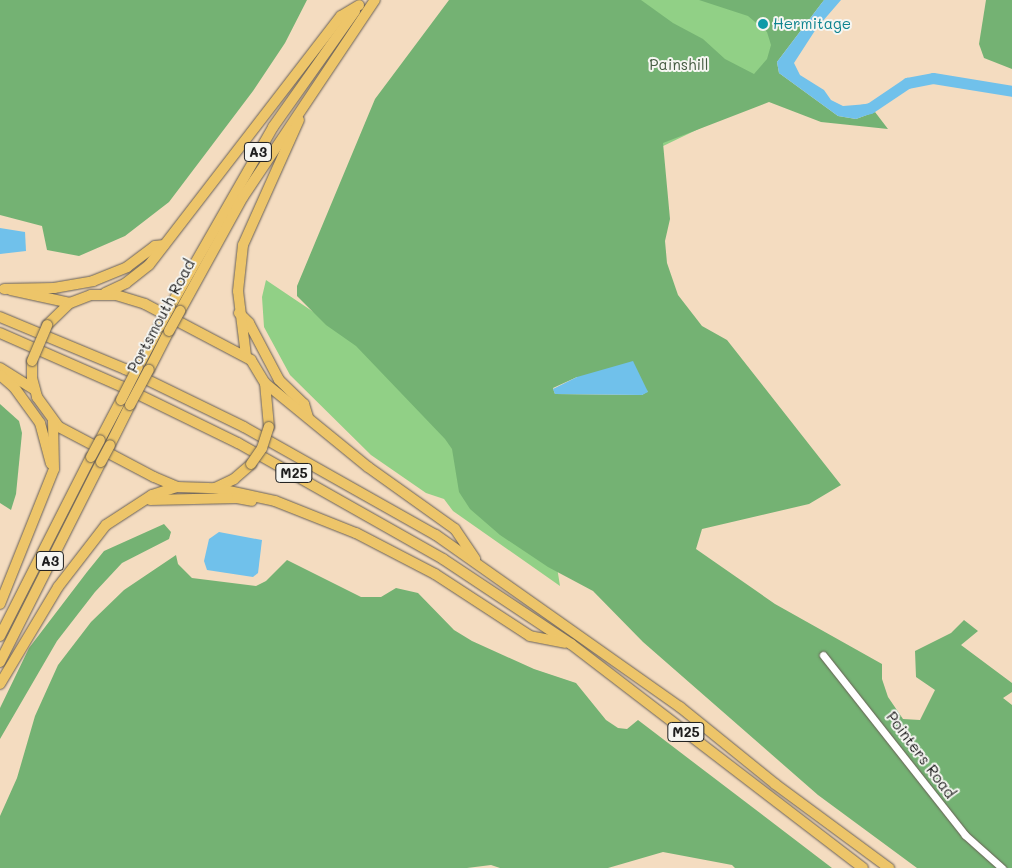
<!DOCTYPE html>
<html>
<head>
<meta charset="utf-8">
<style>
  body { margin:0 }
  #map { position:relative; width:1012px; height:868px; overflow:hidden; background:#f4dcc0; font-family:Mali,sans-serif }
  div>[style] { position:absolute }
  .green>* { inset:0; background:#91d086 }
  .forest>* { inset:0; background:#74b273 }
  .water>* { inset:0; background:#70c1eb }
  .river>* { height:11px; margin:-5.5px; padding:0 5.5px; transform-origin:5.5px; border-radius:5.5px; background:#70c1eb }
  .roads { filter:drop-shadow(0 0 1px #685f55) drop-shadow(0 0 1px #685f55) }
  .minor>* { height:7px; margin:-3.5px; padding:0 3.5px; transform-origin:3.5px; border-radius:3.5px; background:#fff }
  .highway>* { height:10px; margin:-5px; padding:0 5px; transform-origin:5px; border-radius:5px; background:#edc569 }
  .bridges { filter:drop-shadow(0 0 1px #685f55) drop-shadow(0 0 1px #685f55) }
  .highway-bridge>* { height:10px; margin:-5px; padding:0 5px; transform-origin:5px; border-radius:5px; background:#edc569 }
  .dots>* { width:14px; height:14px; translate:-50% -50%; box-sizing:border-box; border:2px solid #f6f6f2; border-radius:50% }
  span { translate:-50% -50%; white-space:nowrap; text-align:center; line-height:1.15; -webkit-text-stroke:4px #f6f6f2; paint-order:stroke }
  .shield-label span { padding:1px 4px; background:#f6f6f2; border:1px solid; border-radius:4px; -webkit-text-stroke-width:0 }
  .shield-label { font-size:14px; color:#1c1c1c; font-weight:700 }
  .culture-label { font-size:15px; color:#0d838f }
  .left { translate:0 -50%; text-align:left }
  .park-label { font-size:15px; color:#455b41 }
  .street-label { font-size:15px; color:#1c1c1c }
</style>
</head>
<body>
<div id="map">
  <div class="green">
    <div style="clip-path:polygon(551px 0,824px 0,713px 122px,659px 148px)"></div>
    <div style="clip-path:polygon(266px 280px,541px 465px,560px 586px,453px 511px,444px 499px,426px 493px,371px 455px,290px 375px,264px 327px,262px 297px)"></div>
  </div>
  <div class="forest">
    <div style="clip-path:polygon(0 0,307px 0,285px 43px,253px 91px,169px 202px,125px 236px,79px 256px,47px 250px,42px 226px,0 215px)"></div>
    <div style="clip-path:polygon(evenodd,449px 0,641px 0,673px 23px,703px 39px,725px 59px,754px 74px,767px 59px,771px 45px,767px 32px,748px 16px,699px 0,824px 0,777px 62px,779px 73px,838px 116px,856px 119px,875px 112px,888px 129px,821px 122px,769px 102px,663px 143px,670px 219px,665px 241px,667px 263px,678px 295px,702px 326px,727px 340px,841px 485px,809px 504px,702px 529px,696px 549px,775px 604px,882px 664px,882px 679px,888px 697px,903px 719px,920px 720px,935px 690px,916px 677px,915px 651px,951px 633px,964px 620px,978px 631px,961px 645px,1012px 683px,1012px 692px,1003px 698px,1012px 705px,1012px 868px,917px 868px,818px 795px,643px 642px,593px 591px,548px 567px,500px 535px,470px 509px,459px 492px,452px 449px,445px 439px,356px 346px,326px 325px,297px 296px,297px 286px,375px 99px,449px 0,577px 377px,648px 391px,642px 395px,555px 394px,553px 388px,577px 377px)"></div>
    <div style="clip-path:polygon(986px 0,1012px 0,1012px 69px,984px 58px,979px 44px)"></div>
    <div style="clip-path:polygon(0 404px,19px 421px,22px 433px,16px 494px,11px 510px,0 503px)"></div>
    <div style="clip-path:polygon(164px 524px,171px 532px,169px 539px,122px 563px,95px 592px,57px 641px,0 739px,0 708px,29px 648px,87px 572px,104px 551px)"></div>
    <div style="clip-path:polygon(176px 555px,178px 564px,192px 578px,256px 586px,266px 581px,287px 560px,361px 597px,381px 597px,396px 588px,418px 593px,454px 630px,472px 641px,534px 669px,576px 683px,606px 720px,618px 728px,627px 729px,638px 720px,832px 868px,735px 868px,732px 865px,663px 852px,608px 868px,500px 868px,491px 865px,467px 868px,0 868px,0 816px,17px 778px,35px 716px,58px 665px,91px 622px,124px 590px)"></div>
  </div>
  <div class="water">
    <div style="clip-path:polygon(824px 0,841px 0,816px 29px,794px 63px,800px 75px,824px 90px,831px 100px,843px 106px,868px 104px,875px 112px,856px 119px,838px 116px,779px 73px,777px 62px)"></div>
    <div style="clip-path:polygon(0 228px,25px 232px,26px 251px,0 254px)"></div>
    <div style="clip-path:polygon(633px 361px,648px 392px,642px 395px,555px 394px,553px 389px,577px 377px)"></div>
    <div style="clip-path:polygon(219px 532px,262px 540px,258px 573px,253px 577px,207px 570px,204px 561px,209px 539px)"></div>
  </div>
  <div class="river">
    <div style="left:856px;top:111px;width:14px;rotate:-12deg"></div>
    <div style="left:870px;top:108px;width:45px;rotate:-34deg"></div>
    <div style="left:907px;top:83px;width:26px;rotate:-11deg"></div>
    <div style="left:933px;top:78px;width:80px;rotate:9.3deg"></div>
  </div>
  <div class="roads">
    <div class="minor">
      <div style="left:823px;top:655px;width:229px;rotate:51.7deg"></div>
      <div style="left:965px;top:835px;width:50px;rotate:41.7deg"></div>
    </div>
    <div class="highway">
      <div style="left:4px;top:289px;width:50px;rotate:-1.1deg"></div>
      <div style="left:54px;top:288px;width:40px;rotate:-10deg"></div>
      <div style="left:93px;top:281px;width:37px;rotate:-22deg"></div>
      <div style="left:127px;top:267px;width:35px;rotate:-37deg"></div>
      <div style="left:155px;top:246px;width:9px;rotate:-6deg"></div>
      <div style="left:11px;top:290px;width:60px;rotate:12.4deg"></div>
      <div style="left:105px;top:293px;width:23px;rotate:-25deg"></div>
      <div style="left:126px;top:283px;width:29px;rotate:-38deg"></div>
      <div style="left:149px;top:265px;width:314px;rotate:-52.4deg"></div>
      <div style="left:341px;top:16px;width:21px;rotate:-31deg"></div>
      <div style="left:170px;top:307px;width:207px;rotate:-60.2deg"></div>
      <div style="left:273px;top:127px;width:142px;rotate:-54.7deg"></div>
      <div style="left:180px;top:311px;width:130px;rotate:-61.1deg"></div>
      <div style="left:243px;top:197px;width:237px;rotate:-56.2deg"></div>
      <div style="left:239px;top:313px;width:14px;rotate:45deg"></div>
      <div style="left:249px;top:323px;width:64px;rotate:62.2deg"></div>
      <div style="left:279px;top:380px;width:35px;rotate:44deg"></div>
      <div style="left:304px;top:404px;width:14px;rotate:73deg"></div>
      <div style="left:0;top:317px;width:135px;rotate:22.6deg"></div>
      <div style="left:125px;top:369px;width:132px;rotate:26deg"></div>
      <div style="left:244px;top:427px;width:220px;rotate:29.4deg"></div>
      <div style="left:436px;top:535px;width:299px;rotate:35.2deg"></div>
      <div style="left:680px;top:707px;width:122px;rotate:39deg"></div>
      <div style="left:775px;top:784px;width:142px;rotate:36.4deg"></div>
      <div style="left:47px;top:325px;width:32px;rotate:-44deg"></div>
      <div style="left:70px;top:303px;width:22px;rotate:-21deg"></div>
      <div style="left:91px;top:295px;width:25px"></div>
      <div style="left:116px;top:295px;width:30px;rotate:17deg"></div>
      <div style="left:145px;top:304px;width:120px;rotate:27.8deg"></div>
      <div style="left:251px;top:360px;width:27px;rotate:59deg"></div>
      <div style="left:265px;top:383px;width:44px;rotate:84.8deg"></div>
      <div style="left:0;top:333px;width:132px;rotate:23.7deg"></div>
      <div style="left:121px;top:386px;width:130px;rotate:26deg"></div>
      <div style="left:238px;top:443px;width:236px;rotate:29.5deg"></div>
      <div style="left:443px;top:559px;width:154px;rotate:33.6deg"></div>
      <div style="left:571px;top:644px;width:368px;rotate:37.5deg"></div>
      <div style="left:246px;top:356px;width:65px;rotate:-97deg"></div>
      <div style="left:238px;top:291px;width:46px;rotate:-83.8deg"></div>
      <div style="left:243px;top:245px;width:137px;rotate:-65.9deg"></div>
      <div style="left:32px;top:361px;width:17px;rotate:90deg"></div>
      <div style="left:32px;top:378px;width:20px;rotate:75deg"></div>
      <div style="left:37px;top:397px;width:37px;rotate:54deg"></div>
      <div style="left:59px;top:427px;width:107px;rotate:27.8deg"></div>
      <div style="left:154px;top:477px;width:25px;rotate:23deg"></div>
      <div style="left:177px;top:487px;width:38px;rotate:2deg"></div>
      <div style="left:215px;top:488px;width:21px;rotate:-25deg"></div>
      <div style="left:234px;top:479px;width:23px;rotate:-41deg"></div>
      <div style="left:138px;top:367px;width:45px;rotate:-62.3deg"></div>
      <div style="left:0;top:368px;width:41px;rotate:32.2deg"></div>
      <div style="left:149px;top:370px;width:44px;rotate:-62.9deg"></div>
      <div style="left:0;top:375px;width:18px;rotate:41deg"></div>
      <div style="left:14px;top:387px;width:44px;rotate:54.2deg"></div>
      <div style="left:40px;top:423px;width:42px;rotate:75deg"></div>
      <div style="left:265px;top:383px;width:133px;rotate:39.2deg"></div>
      <div style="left:368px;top:467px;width:107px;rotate:35.5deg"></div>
      <div style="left:455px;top:529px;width:36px;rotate:56deg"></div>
      <div style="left:100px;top:440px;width:45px;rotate:-62.3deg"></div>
      <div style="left:110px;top:445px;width:45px;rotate:-63.4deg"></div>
      <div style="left:215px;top:488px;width:61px;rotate:12.2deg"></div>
      <div style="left:275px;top:501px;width:87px;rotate:21.6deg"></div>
      <div style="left:356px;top:533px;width:89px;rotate:27.4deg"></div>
      <div style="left:435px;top:574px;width:113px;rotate:33.1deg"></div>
      <div style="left:530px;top:636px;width:36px;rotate:11deg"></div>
      <div style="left:150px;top:500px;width:87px;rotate:-1.3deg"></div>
      <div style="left:237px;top:498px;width:15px;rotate:11deg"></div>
      <div style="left:0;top:604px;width:145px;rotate:-68.2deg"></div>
      <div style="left:54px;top:469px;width:48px;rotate:-91.2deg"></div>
      <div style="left:0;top:636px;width:201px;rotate:-63.1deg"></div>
      <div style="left:0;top:662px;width:224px;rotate:-63.2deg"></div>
      <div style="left:0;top:684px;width:113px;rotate:-59.1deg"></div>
      <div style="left:58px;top:587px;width:78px;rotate:-52.3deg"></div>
      <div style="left:106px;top:525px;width:55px;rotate:-33.1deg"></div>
      <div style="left:152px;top:495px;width:26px;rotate:-18deg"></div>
    </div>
  </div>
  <div class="bridges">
    <div class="highway-bridge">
      <div style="left:159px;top:327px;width:23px;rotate:-61deg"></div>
      <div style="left:169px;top:331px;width:23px;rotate:-61deg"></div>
      <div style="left:32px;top:361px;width:39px;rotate:-67deg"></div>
      <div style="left:121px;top:400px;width:37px;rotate:-63deg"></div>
      <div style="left:130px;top:405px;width:40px;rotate:-62deg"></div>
      <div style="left:91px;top:457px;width:19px;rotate:-62deg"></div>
      <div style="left:101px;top:462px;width:19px;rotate:-62deg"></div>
      <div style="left:251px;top:464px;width:19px;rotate:-55deg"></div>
      <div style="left:262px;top:448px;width:22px;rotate:-72deg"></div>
    </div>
  </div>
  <div class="dots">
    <div style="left:763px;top:24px;background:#0f9aa8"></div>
  </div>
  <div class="shield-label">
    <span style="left:258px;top:152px">A3</span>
    <span style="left:294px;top:473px">M25</span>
    <span style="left:50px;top:561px">A3</span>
    <span style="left:686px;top:732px">M25</span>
  </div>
  <div class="culture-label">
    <span class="left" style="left:773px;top:24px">Hermitage</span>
  </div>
  <div class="park-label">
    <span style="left:679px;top:65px">Painshill</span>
  </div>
  <div class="street-label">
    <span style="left:161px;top:316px;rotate:-62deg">Portsmouth Road</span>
    <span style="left:921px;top:755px;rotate:53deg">Pointers Road</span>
  </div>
</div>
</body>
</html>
